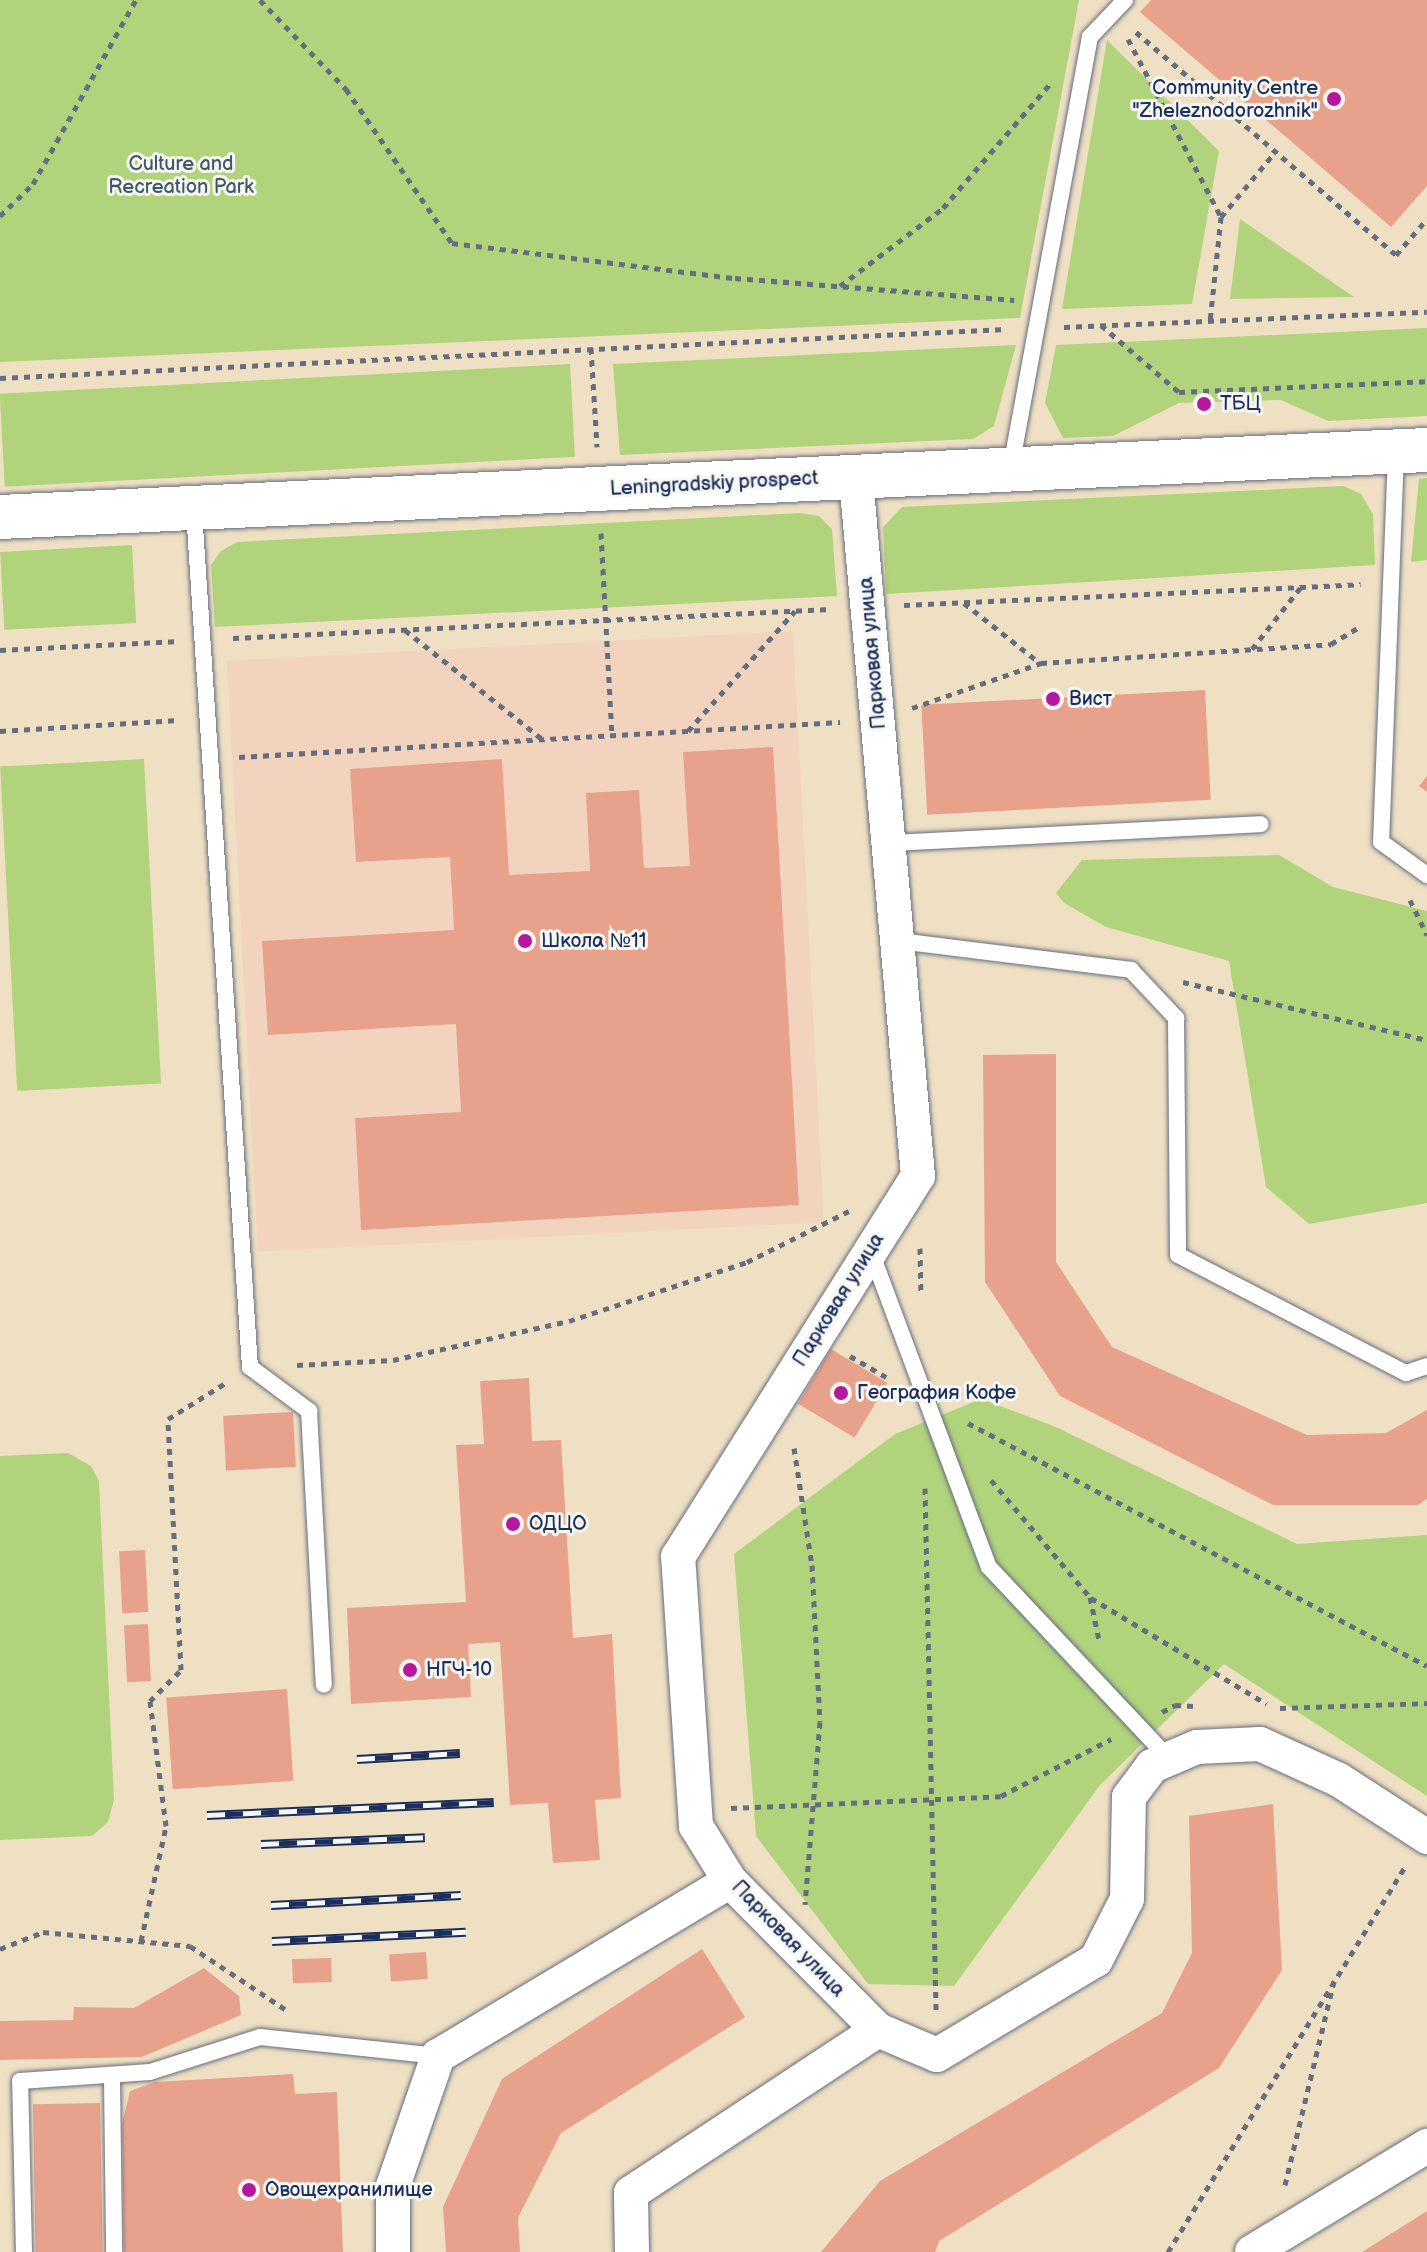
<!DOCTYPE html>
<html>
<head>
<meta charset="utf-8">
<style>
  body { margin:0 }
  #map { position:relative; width:1427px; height:2252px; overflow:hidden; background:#efe0c3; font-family:"Balsamiq Sans",sans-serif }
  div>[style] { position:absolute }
  .built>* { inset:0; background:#f2d4be; transform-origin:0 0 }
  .green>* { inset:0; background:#b1d37b; transform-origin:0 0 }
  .building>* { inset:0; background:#e8a28c; transform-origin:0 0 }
  .path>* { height:5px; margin-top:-2.5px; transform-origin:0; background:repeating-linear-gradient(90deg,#656d81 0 6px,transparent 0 12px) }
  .roads { filter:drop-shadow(0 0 2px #656d81) drop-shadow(0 0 2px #656d81) }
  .lane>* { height:16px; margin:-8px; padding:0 8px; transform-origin:8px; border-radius:8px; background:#fff }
  .street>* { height:34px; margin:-17px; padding:0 17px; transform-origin:17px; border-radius:17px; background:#fff }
  .secondary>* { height:44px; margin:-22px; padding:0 22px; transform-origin:22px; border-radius:22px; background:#fff }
  .rail>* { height:9px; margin-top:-4.5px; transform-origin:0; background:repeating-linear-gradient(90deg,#f6f6f2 0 18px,#1b2f5e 0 36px); box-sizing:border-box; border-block:2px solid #1b2f5e }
  .dots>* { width:22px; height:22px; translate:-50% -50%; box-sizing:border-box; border:4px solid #f6f6f2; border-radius:50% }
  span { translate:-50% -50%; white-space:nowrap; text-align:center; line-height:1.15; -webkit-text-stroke:6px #f6f6f2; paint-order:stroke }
  .poi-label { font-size:20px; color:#1b2f5e }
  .right { translate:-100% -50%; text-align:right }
  .left { translate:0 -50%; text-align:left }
  .park-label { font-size:20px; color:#405865 }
  .street-label { font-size:20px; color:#1b2f5e }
</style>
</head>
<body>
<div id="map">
  <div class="built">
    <div style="left:793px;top:631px;width:592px;height:567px;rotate:87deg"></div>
  </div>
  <div class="green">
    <div style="clip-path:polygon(0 0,1079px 0,1020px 318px,0 362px)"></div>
    <div style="clip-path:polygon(1107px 40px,1219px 151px,1192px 304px,1062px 309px)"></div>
    <div style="clip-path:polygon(1240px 219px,1354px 297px,1230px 299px)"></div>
    <div style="clip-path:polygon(1427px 328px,1427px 416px,1328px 421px,1281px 400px,1179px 403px,1113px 436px,1063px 438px,1045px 403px,1056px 345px)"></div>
    <div style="clip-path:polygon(1016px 345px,994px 426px,973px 439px,620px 455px,613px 364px)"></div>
    <div style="left:570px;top:364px;width:93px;height:571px;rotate:87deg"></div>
    <div style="clip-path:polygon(1427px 478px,1427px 560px,1411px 562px,1419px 479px)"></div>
    <div style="clip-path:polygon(1343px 486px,1361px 494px,1373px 514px,1375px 565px,886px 594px,883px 527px,902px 507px)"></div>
    <div style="clip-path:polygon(800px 513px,819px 516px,832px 529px,837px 596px,215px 627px,211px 565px,221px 551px,237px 542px)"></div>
    <div style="left:132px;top:545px;width:78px;height:132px;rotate:87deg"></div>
    <div style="left:144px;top:759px;width:325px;height:144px;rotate:87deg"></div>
    <div style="clip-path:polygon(1279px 855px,1333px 887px,1427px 911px,1427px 1203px,1309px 1224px,1266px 1187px,1229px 961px,1106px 927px,1064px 903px,1056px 893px,1082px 860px)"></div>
    <div style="clip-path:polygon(981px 1399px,1056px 1427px,1297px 1544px,1427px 1535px,1427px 1796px,1224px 1664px,1100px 1785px,954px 1986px,868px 1984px,756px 1836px,734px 1554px,895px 1434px)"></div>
    <div style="clip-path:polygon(68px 1453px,91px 1466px,99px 1481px,114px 1800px,108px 1822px,92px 1836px,0 1840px,0 1456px)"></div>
  </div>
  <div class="building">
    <div style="clip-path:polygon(1151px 0,1427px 0,1427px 186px,1391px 227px,1140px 12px)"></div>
    <div style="left:1205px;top:690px;width:110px;height:284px;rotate:87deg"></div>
    <div style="clip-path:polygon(773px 747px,799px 1205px,361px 1230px,355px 1118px,461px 1112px,456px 1024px,268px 1035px,262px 941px,454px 930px,450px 857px,356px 862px,350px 769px,502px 759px,509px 875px,590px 871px,586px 793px,639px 790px,644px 868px,690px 866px,683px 752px)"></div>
    <div style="clip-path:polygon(1427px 776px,1427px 792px,1419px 786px)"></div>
    <div style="clip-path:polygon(1056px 1054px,1056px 1262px,1112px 1347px,1307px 1435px,1386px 1433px,1427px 1410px,1427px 1499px,1418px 1505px,1273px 1505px,1060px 1396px,985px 1282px,983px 1055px)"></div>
    <div style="left:831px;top:1349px;width:66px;height:64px;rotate:31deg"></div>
    <div style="clip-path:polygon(529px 1378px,532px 1441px,561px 1440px,573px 1638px,612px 1634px,621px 1798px,595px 1800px,600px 1860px,553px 1863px,548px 1803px,510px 1805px,500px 1642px,468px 1644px,471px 1697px,351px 1704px,347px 1608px,466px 1602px,456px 1445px,484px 1444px,480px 1381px)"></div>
    <div style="left:293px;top:1412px;width:55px;height:70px;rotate:87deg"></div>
    <div style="left:145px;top:1550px;width:62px;height:26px;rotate:87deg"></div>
    <div style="left:148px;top:1624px;width:57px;height:24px;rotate:87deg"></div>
    <div style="left:287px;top:1689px;width:92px;height:121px;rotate:86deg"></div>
    <div style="clip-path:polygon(1273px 1804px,1282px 1970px,1219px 2068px,939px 2241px,935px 2252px,821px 2252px,880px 2181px,1162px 2013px,1192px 1953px,1189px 1816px)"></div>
    <div style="clip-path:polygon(702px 1949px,745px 2017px,561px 2133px,518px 2218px,520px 2252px,446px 2252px,443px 2207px,502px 2079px)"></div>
    <div style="left:426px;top:1952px;width:27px;height:37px;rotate:86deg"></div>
    <div style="left:331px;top:1958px;width:24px;height:39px;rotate:88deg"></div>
    <div style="clip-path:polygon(204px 1968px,239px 1996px,241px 2015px,142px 2057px,0 2060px,0 2021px,73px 2020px,74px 2007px,134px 2008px)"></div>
    <div style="clip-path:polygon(293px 2074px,295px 2094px,337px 2092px,343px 2252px,124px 2252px,122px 2124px,130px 2091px,155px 2082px)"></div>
    <div style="left:100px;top:2103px;width:149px;height:67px;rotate:89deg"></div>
    <div style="clip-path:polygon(1427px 2211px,1427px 2252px,1362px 2252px)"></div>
  </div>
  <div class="path">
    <div style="left:260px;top:0;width:124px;rotate:46deg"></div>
    <div style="left:346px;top:89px;width:187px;rotate:55.5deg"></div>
    <div style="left:452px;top:243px;width:285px;rotate:7.1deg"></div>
    <div style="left:735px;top:278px;width:280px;rotate:4.5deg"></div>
    <div style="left:1136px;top:32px;width:343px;rotate:40.6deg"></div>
    <div style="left:1396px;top:255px;width:48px;rotate:-49.3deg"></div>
    <div style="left:1128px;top:39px;width:201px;rotate:62.4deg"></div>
    <div style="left:1221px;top:217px;width:105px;rotate:96deg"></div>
    <div style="left:0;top:216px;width:46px;rotate:-44.1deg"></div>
    <div style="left:33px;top:184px;width:211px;rotate:-60.8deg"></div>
    <div style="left:1221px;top:217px;width:86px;rotate:-50.2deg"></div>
    <div style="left:840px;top:286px;width:129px;rotate:-37.1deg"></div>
    <div style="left:943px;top:208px;width:165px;rotate:-49.2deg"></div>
    <div style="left:1101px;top:325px;width:103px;rotate:40.7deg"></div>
    <div style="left:1179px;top:392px;width:248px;rotate:-2.5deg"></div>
    <div style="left:1064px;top:327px;width:363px;rotate:-2.4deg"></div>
    <div style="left:591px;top:348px;width:99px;rotate:86.5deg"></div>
    <div style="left:0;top:378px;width:1007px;rotate:-2.79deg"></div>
    <div style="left:601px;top:533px;width:202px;rotate:86.9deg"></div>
    <div style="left:964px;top:603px;width:97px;rotate:38.3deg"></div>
    <div style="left:904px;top:605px;width:457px;rotate:-2.6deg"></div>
    <div style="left:405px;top:630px;width:174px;rotate:38.5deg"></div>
    <div style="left:233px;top:638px;width:598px;rotate:-2.78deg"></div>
    <div style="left:1252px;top:649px;width:79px;rotate:-51.7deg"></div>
    <div style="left:0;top:650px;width:175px;rotate:-2.9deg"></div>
    <div style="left:912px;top:708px;width:137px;rotate:-19.2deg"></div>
    <div style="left:1041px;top:663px;width:291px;rotate:-3.7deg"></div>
    <div style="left:1331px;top:644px;width:35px;rotate:-31deg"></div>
    <div style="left:0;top:731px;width:179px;rotate:-3.5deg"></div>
    <div style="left:688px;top:731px;width:161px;rotate:-48.3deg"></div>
    <div style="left:239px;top:757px;width:602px;rotate:-3.33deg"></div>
    <div style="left:1410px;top:900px;width:39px;rotate:64deg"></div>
    <div style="left:1183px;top:982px;width:251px;rotate:13.4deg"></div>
    <div style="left:920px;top:1248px;width:46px;rotate:88.8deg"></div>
    <div style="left:850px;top:1356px;width:42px;rotate:30.3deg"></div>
    <div style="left:297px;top:1365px;width:96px;rotate:-3deg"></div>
    <div style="left:393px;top:1360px;width:180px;rotate:-12.5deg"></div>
    <div style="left:569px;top:1321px;width:188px;rotate:-18.3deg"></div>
    <div style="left:747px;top:1262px;width:114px;rotate:-26.6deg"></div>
    <div style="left:968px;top:1423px;width:519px;rotate:27.9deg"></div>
    <div style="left:794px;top:1448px;width:118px;rotate:81.3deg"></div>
    <div style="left:812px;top:1565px;width:157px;rotate:87.1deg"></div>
    <div style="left:820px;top:1722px;width:183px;rotate:94.7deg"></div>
    <div style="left:991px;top:1480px;width:153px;rotate:49.8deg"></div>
    <div style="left:1090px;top:1597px;width:44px;rotate:78.2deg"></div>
    <div style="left:925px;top:1488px;width:522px;rotate:88.79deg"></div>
    <div style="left:1091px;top:1598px;width:205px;rotate:31.1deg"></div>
    <div style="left:1280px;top:1708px;width:147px;rotate:-1.9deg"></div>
    <div style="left:1162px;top:1712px;width:15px;rotate:-28deg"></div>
    <div style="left:1175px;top:1705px;width:19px;rotate:3deg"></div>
    <div style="left:731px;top:1808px;width:270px;rotate:-2.5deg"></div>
    <div style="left:1001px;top:1796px;width:124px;rotate:-27.4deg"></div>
    <div style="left:141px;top:1941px;width:118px;rotate:-77.7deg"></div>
    <div style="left:166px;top:1826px;width:126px;rotate:-97.3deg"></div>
    <div style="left:150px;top:1701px;width:44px;rotate:-45deg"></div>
    <div style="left:181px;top:1670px;width:251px;rotate:-93deg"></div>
    <div style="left:168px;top:1419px;width:70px;rotate:-32.1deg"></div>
    <div style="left:0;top:1949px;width:46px;rotate:-21.6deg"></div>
    <div style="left:43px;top:1932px;width:148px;rotate:5.4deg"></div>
    <div style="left:190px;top:1946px;width:114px;rotate:33.6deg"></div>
    <div style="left:1285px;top:2185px;width:210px;rotate:-76.5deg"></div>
    <div style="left:1168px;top:2252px;width:452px;rotate:-58.4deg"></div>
  </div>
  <div class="roads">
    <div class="lane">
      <div style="left:1396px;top:453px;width:389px;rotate:92.2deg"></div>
      <div style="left:1381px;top:842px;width:57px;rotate:35.7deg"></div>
      <div style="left:1011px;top:467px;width:437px;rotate:-79.6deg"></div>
      <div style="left:1090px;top:37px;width:51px;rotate:-46.6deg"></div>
      <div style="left:194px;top:511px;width:858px;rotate:86.26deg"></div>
      <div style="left:250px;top:1367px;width:74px;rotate:36.7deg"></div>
      <div style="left:309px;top:1411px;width:274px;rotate:86.9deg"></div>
      <div style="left:890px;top:843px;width:371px;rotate:-2.9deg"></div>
      <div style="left:899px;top:941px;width:234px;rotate:7.1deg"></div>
      <div style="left:1131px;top:970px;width:66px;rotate:46.8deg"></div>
      <div style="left:1176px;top:1018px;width:237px;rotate:89.5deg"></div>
      <div style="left:1178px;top:1255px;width:257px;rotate:27.4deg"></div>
      <div style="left:1406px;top:1373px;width:22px;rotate:-18deg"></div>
      <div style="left:871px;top:1252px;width:336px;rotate:69.5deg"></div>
      <div style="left:989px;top:1567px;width:263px;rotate:46.8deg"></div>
      <div style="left:112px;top:2078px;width:174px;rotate:89.3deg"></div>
      <div style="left:24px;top:2252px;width:171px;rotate:-91.3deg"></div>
      <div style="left:20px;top:2081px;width:130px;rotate:-4deg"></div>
      <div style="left:150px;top:2072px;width:115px;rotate:-17.7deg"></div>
      <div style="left:260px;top:2037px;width:179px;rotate:6.1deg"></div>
    </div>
    <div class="street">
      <div style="left:878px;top:2030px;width:64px;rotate:23deg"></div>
      <div style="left:937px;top:2055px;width:185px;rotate:-30.9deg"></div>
      <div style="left:1096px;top:1960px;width:68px;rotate:-63.1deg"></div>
      <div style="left:1127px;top:1899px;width:102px;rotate:-88.9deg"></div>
      <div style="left:1129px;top:1797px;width:39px;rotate:-53deg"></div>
      <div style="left:1152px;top:1766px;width:49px;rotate:-22.9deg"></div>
      <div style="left:1197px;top:1747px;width:63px;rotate:-2.7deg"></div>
      <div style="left:1260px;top:1744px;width:87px;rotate:24.5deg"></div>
      <div style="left:1339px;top:1780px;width:105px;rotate:32.9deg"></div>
      <div style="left:393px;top:2252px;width:66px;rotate:-90deg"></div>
      <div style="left:393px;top:2186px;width:138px;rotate:-70.9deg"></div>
      <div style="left:438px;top:2056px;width:340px;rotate:-30.9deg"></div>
      <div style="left:632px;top:2252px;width:59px;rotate:-91deg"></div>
      <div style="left:631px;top:2193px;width:296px;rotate:-33.4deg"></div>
      <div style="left:878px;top:2030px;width:210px;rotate:-134.8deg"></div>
      <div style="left:730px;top:1881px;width:65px;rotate:-121.7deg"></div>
      <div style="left:696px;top:1826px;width:270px;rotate:-93.8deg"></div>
      <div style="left:678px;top:1557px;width:450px;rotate:-57.8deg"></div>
      <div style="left:918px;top:1176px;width:701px;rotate:-95.08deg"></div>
      <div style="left:1252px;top:2252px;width:205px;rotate:-31.2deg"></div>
    </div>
    <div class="secondary">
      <div style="left:0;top:517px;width:1429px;rotate:-2.69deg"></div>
    </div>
  </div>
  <div class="rail">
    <div style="left:357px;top:1759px;width:103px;rotate:-3.3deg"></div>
    <div style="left:207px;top:1815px;width:287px;rotate:-2.6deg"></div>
    <div style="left:261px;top:1844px;width:164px;rotate:-2.4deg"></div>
    <div style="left:271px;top:1905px;width:190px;rotate:-3deg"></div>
    <div style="left:272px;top:1941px;width:194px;rotate:-2.7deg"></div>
  </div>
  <div class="dots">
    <div style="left:1334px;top:99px;background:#b5179e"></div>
    <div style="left:1204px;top:404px;background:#b5179e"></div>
    <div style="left:1053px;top:699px;background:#b5179e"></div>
    <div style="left:525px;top:941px;background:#b5179e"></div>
    <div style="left:841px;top:1393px;background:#b5179e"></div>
    <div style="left:513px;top:1524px;background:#b5179e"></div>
    <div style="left:410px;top:1670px;background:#b5179e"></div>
    <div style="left:249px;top:2190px;background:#b5179e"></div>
  </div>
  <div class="poi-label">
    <span class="right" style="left:1318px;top:100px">Сommunity Сentre<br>"Zheleznodorozhnik"</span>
    <span class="left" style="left:1220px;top:404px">ТБЦ</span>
    <span class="left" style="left:1069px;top:699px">Вист</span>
    <span class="left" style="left:541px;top:941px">Школа №11</span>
    <span class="left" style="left:857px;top:1393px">География Кофе</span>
    <span class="left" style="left:529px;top:1524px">ОДЦО</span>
    <span class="left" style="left:426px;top:1670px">НГЧ-10</span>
    <span class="left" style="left:265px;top:2190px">Овощехранилище</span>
  </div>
  <div class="park-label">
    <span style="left:181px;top:176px">Culture and<br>Recreation Park</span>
  </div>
  <div class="street-label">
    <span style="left:714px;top:484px;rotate:-3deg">Leningradskiy prospect</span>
    <span style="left:873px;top:653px;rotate:-95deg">Парковая улица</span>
    <span style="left:839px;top:1300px;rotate:-58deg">Парковая улица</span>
    <span style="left:788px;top:1939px;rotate:46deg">Парковая улица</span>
  </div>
</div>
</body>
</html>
